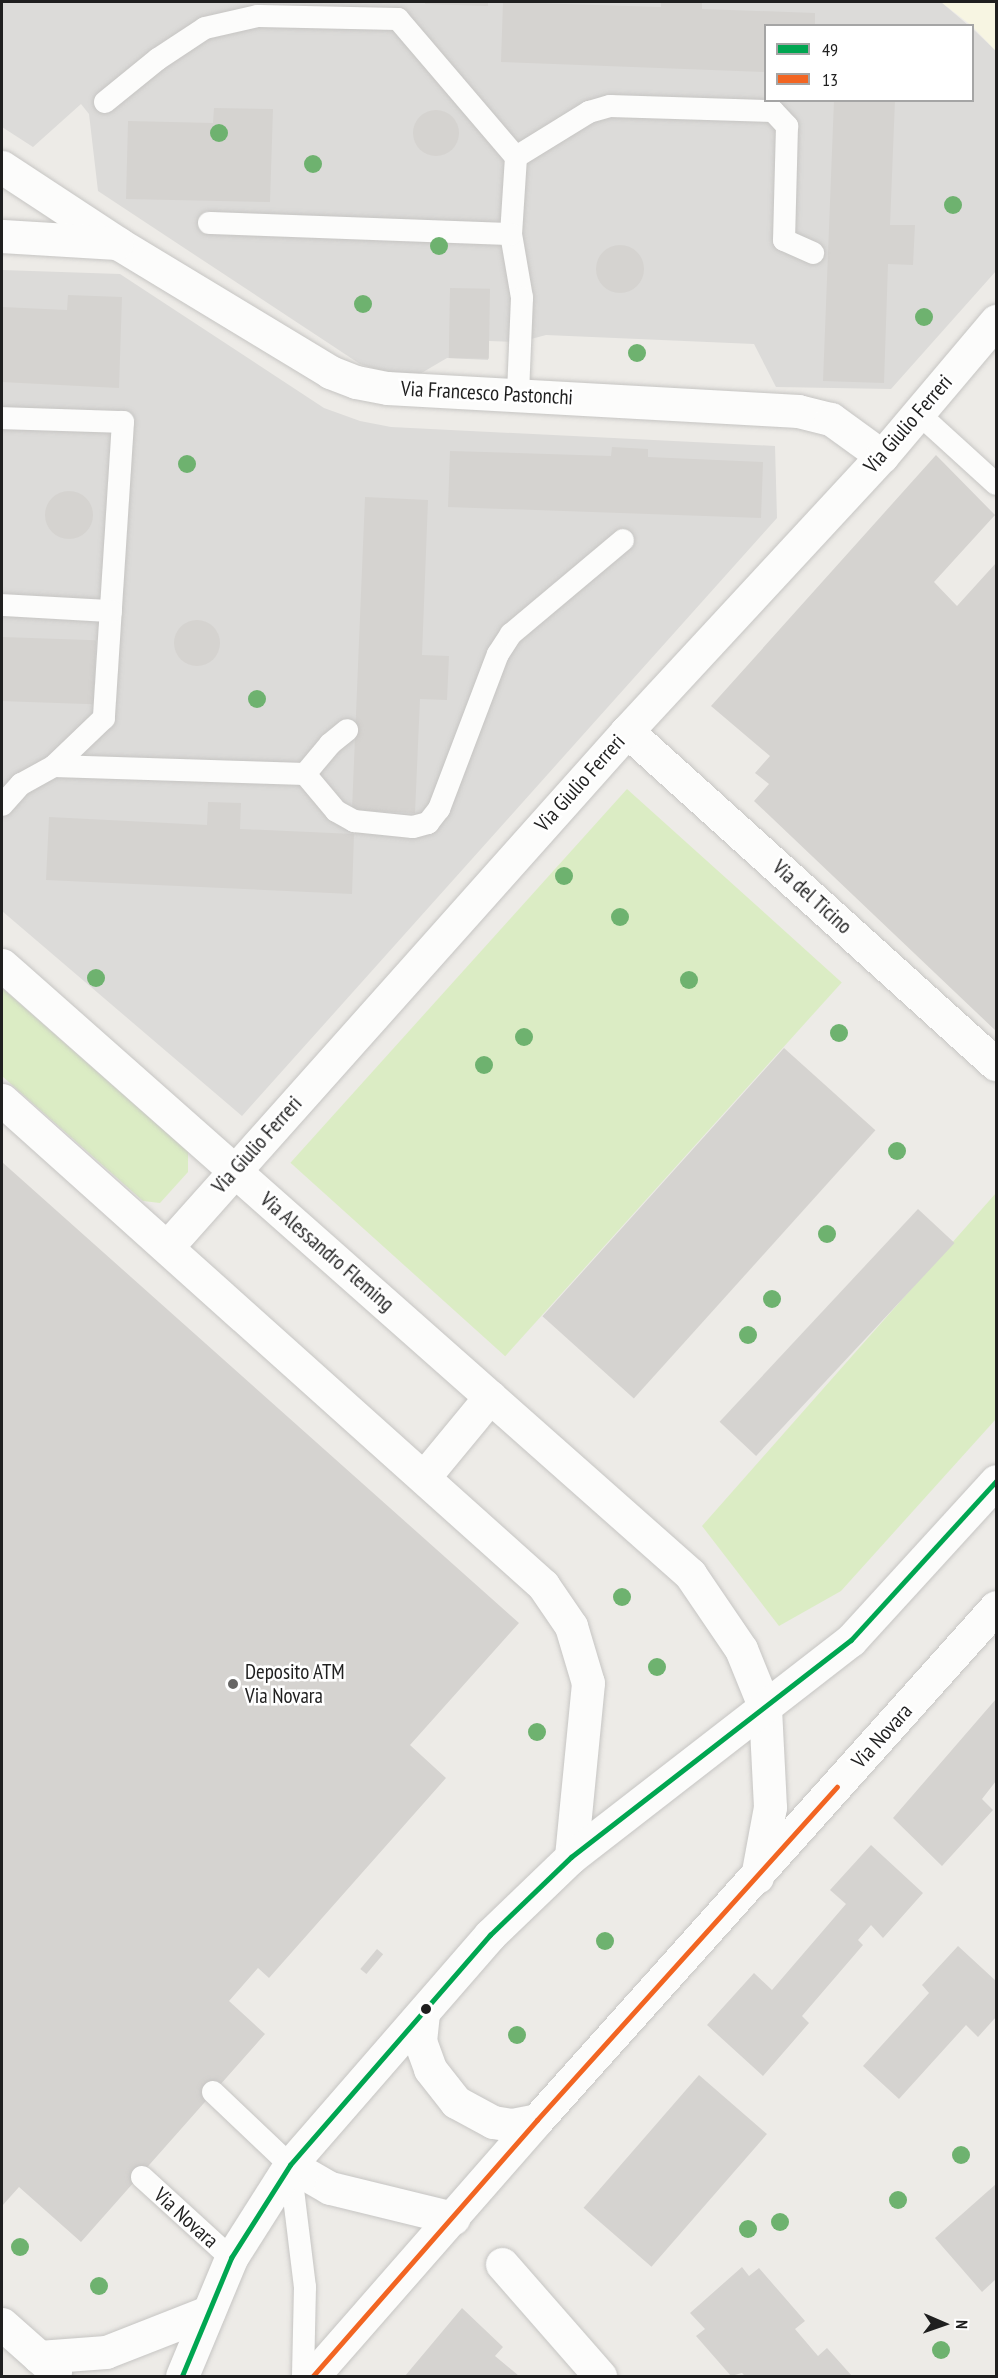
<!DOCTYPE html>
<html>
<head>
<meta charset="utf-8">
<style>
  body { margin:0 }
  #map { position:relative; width:998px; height:2378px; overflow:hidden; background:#edebe7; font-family:"PT Sans Narrow",sans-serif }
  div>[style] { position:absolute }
  .residential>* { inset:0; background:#dcdbd9 }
  .education>* { inset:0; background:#f7f5e2 }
  .grass>* { inset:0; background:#dbecc4; transform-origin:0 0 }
  .building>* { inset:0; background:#d5d3d0; transform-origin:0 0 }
  .round { border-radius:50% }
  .roads { filter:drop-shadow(0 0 2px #c6c5c3) drop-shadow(0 0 2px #c6c5c3) }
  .service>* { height:22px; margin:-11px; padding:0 11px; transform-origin:11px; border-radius:11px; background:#fcfcfb }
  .minor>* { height:33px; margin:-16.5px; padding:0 16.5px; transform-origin:16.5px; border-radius:16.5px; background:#fcfcfb }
  .tertiary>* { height:33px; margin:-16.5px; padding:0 16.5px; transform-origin:16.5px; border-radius:16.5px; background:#fcfcfb }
  .bus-1>* { height:4.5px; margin:-2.25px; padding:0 2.25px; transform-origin:2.25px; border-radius:2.25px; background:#00a651 }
  .bus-2>* { height:4.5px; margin:-2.25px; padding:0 2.25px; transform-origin:2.25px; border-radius:2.25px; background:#f26522 }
  .trees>* { width:18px; height:18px; margin:-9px; border-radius:50%; background:#6eb26f }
  .dots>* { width:16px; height:16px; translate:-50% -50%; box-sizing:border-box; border:3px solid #fff; border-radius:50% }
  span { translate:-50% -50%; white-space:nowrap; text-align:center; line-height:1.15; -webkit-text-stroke:5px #fff; paint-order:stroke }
  .street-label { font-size:21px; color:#1f1f1f }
  .poi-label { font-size:21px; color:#1f1f1f }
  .left { translate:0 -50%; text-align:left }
  .frame { position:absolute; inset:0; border:3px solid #1f1f1f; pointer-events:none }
  .legend { position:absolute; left:764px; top:24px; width:210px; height:78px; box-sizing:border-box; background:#fff; border:2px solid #a5a5a5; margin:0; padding:8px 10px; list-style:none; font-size:18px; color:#1f1f1f }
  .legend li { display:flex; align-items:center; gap:12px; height:30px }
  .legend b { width:30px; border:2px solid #a5a5a5 }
  .north { position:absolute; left:914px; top:2294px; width:60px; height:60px; -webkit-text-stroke:4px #fff; paint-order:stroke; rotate:92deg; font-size:16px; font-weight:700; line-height:24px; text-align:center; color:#1f1f1f }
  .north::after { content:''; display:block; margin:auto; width:21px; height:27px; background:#1f1f1f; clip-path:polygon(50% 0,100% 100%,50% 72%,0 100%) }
</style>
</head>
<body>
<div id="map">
  <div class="residential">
    <div style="clip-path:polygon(2px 2px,941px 2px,968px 25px,766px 26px,766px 100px,972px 100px,973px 29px,996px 51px,996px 271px,891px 389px,776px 387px,754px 344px,546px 335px,520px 342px,489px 341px,488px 360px,447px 358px,418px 375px,387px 373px,360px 364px,98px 191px,89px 114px,81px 104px,33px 147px,2px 127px)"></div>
    <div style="clip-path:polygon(2px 270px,120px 274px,324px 408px,360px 421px,391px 427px,775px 446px,777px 518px,242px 1116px,2px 911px)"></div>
  </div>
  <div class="education">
    <div style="clip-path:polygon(941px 2px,996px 2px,996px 51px,972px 26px)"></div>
  </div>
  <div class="grass">
    <div style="left:627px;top:789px;width:289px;height:503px;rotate:42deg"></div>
    <div style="clip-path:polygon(2px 988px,188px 1152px,188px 1172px,160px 1203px,143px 1201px,2px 1076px)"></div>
    <div style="clip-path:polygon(996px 1193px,996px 1419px,841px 1591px,779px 1626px,702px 1526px)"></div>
  </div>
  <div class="building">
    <div style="clip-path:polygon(425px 2px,488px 2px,488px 6px,425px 4px)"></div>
    <div style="clip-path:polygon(503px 2px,661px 7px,661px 2px,702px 2px,702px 9px,815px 13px,815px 26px,766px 26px,766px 72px,501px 62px)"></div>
    <div style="clip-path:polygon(834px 100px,895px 100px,890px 225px,915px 225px,913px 265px,888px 264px,884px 383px,823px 381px)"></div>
    <div style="clip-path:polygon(214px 108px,273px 109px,270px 202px,126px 199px,128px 121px,213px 123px)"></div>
    <div class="round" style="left:413px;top:110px;width:46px;height:46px"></div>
    <div class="round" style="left:596px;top:245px;width:48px;height:48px"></div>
    <div style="left:450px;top:288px;width:40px;height:70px;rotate:1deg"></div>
    <div style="clip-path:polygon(68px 295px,122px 297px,119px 388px,2px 382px,2px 307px,67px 310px)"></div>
    <div style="clip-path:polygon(612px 447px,648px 449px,648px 457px,763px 462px,761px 518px,448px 507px,450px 451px,611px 456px)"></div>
    <div style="clip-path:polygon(936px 455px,995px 515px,934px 582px,957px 606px,996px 563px,996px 1031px,754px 801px,769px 784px,755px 773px,770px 756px,711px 706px)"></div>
    <div class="round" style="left:45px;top:491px;width:48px;height:48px"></div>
    <div style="clip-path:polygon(365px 497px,428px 500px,422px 655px,449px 656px,447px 700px,420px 699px,415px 813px,352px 810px)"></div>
    <div class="round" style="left:174px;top:620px;width:46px;height:46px"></div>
    <div style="left:2px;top:637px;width:94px;height:64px;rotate:2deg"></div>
    <div style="clip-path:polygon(208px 802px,241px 803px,240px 829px,354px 834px,352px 894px,46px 880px,49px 817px,207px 825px)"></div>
    <div style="left:784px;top:1048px;width:123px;height:361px;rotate:42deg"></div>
    <div style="clip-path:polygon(2px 1162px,519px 1623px,410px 1745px,446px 1778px,269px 1978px,258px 1968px,229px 2001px,265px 2034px,81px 2242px,19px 2187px,2px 2206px)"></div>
    <div style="left:918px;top:1209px;width:50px;height:291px;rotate:43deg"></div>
    <div style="clip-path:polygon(996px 1699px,996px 1781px,982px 1799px,993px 1810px,942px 1866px,893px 1818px)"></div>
    <div style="clip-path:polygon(871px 1845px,923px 1893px,883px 1938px,871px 1925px,858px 1940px,863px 1945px,802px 2016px,809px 2023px,763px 2076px,707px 2025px,754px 1973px,772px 1990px,846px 1904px,830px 1890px)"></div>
    <div style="clip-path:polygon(958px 1946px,996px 1981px,996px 2017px,978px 2037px,966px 2025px,899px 2099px,863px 2066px,929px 1993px,922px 1985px)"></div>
    <div style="left:377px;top:1949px;width:8px;height:26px;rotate:40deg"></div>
    <div style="left:699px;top:2075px;width:90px;height:176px;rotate:41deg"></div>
    <div style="clip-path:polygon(996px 2184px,996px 2279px,982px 2292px,935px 2238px)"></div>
    <div style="clip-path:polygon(742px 2267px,749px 2276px,759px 2268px,805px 2321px,795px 2329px,818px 2356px,827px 2348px,852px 2376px,745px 2376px,742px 2373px,731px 2376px,696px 2336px,705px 2329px,690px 2313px)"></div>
    <div style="clip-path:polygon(462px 2308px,503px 2347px,495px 2356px,519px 2376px,405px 2376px)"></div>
  </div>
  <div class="roads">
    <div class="service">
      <div style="left:105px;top:102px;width:68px;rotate:-39.1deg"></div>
      <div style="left:158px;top:59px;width:56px;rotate:-33.4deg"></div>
      <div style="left:205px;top:28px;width:54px;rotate:-12.8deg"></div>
      <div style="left:258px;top:16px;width:140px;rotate:1.2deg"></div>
      <div style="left:398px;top:19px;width:182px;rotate:49.5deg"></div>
      <div style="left:516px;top:157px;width:77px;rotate:93.7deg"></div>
      <div style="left:511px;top:234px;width:65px;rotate:80.2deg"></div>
      <div style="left:522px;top:298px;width:96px;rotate:92.4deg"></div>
      <div style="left:516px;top:157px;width:86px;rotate:-31.7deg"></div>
      <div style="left:589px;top:112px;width:22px;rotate:-16deg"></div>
      <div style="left:610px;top:106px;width:163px;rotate:1.8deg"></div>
      <div style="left:773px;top:111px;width:21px;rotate:47deg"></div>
      <div style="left:787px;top:126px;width:114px;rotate:91.5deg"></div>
      <div style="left:784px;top:240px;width:32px;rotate:24deg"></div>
      <div style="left:209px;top:223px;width:302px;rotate:2.1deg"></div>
      <div style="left:918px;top:413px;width:105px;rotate:42.3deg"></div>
      <div style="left:2px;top:418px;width:121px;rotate:1.9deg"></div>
      <div style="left:123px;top:422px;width:297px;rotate:93.7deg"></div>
      <div style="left:104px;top:718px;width:69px;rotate:136.2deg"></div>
      <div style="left:54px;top:766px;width:38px;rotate:151deg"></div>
      <div style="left:21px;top:784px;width:28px;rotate:132deg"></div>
      <div style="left:2px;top:605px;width:109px;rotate:3.2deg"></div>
      <div style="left:54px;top:766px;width:251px;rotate:1.8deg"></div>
      <div style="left:305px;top:774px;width:39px;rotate:-50deg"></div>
      <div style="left:330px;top:744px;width:22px;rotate:-39deg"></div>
      <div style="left:305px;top:774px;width:48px;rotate:50deg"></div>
      <div style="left:336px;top:811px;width:21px;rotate:29deg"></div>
      <div style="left:354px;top:821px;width:59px;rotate:5.8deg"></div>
      <div style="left:413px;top:827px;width:16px;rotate:-15deg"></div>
      <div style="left:428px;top:823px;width:18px;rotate:-52deg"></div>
      <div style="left:439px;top:809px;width:166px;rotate:-69.2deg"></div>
      <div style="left:498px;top:654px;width:24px;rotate:-57deg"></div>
      <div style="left:511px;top:634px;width:146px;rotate:-40deg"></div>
      <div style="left:213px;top:2092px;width:106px;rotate:43.5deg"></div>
      <div style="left:290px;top:2165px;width:123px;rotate:83deg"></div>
      <div style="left:305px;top:2287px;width:89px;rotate:91.3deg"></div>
      <div style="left:142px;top:2177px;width:120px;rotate:42.3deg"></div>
    </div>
    <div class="minor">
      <div style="left:2px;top:167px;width:140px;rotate:33.3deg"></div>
      <div style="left:119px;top:244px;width:247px;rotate:31.2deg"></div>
      <div style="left:330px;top:372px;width:28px;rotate:21deg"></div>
      <div style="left:356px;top:382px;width:32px;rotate:11deg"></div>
      <div style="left:387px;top:388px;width:412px;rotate:3.2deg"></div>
      <div style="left:798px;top:411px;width:34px;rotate:14deg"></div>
      <div style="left:831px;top:419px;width:63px;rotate:36deg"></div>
      <div style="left:2px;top:236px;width:115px;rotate:3.5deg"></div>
      <div style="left:627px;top:731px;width:497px;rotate:42.1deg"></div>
      <div style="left:2px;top:965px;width:919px;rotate:41.51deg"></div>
      <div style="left:690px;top:1574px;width:91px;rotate:55.8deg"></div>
      <div style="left:741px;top:1649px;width:64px;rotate:67.9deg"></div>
      <div style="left:2px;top:1100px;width:727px;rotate:41.88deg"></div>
      <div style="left:543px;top:1585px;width:50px;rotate:55.7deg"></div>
      <div style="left:571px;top:1626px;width:59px;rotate:73.4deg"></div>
      <div style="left:588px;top:1683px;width:175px;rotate:95.6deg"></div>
      <div style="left:167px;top:1247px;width:691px;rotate:-48.28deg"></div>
      <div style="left:627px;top:731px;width:375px;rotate:-47.2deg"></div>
      <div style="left:882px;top:456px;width:177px;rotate:-49.8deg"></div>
      <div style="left:424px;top:1477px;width:104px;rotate:-50.5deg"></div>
      <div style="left:502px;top:2264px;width:149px;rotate:48.8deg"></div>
      <div style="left:2px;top:2324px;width:71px;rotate:41.6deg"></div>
      <div style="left:39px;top:2357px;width:67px;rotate:-4.3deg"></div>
      <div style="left:106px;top:2352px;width:110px;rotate:-21.4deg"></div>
    </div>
    <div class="tertiary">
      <div style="left:757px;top:1877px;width:71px;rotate:-79.5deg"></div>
      <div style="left:770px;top:1807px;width:99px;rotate:-92.9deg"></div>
      <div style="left:423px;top:2013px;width:28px;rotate:96deg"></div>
      <div style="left:420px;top:2041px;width:30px;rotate:70deg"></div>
      <div style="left:430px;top:2069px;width:42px;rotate:51.8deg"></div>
      <div style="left:456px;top:2102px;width:42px;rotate:28.4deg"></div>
      <div style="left:493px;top:2122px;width:19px;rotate:9deg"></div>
      <div style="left:512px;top:2125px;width:25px;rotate:-11deg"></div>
      <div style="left:290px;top:2165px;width:46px;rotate:29.9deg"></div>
      <div style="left:330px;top:2188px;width:127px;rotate:13.7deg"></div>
      <div style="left:182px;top:2376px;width:128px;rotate:-67.4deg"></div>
      <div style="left:231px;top:2258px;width:110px;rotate:-57.6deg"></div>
      <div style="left:290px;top:2165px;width:305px;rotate:-49deg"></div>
      <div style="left:490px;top:1935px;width:112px;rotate:-43.9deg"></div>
      <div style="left:571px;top:1857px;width:354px;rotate:-37.8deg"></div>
      <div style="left:851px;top:1640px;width:215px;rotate:-47.6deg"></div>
      <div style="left:313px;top:2376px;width:340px;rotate:-48.8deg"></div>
      <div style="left:537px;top:2120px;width:688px;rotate:-48.18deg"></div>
    </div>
  </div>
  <div class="bus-1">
    <div style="left:182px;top:2376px;width:128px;rotate:-67.4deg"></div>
    <div style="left:231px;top:2258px;width:110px;rotate:-57.6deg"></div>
    <div style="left:290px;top:2165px;width:305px;rotate:-49deg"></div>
    <div style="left:490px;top:1935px;width:112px;rotate:-43.9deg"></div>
    <div style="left:571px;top:1857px;width:354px;rotate:-37.8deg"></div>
    <div style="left:851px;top:1640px;width:215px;rotate:-47.6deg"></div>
  </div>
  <div class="bus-2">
    <div style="left:313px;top:2376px;width:340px;rotate:-48.8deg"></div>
    <div style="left:537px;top:2120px;width:448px;rotate:-48deg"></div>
  </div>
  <div class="trees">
    <div style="left:219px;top:133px"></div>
    <div style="left:313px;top:164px"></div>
    <div style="left:953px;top:205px"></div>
    <div style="left:439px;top:246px"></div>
    <div style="left:363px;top:304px"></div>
    <div style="left:924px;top:317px"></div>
    <div style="left:637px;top:353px"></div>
    <div style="left:187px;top:464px"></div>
    <div style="left:257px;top:699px"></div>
    <div style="left:564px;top:876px"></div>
    <div style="left:620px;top:917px"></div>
    <div style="left:96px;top:978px"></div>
    <div style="left:689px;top:980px"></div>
    <div style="left:839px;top:1033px"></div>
    <div style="left:524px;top:1037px"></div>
    <div style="left:484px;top:1065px"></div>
    <div style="left:897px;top:1151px"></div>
    <div style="left:827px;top:1234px"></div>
    <div style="left:772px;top:1299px"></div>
    <div style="left:748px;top:1335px"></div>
    <div style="left:622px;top:1597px"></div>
    <div style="left:657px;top:1667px"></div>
    <div style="left:537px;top:1732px"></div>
    <div style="left:605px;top:1941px"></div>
    <div style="left:517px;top:2035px"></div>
    <div style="left:961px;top:2155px"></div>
    <div style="left:898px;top:2200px"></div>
    <div style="left:780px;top:2222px"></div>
    <div style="left:748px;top:2229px"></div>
    <div style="left:20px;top:2247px"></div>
    <div style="left:99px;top:2286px"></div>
    <div style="left:941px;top:2350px"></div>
  </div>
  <div class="dots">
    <div style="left:233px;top:1684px;background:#676665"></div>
    <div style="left:426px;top:2009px;background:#1f1f1f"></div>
  </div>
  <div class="street-label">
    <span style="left:487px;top:393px;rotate:3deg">Via Francesco Pastonchi</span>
    <span style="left:908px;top:424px;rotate:-49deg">Via Giulio Ferreri</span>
    <span style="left:580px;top:783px;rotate:-48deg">Via Giulio Ferreri</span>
    <span style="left:812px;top:897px;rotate:42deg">Via del Ticino</span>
    <span style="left:257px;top:1145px;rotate:-48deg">Via Giulio Ferreri</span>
    <span style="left:327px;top:1252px;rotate:41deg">Via Alessandro Fleming</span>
    <span style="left:882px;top:1736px;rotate:-48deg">Via Novara</span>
    <span style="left:186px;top:2218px;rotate:42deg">Via Novara</span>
  </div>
  <div class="poi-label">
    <span class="left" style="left:245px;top:1684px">Deposito ATM<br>Via Novara</span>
  </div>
  <div class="frame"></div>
  <ul class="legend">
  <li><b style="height:8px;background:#00a651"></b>49</li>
  <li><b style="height:8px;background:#f26522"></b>13</li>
  </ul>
  <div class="north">N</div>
</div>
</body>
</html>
